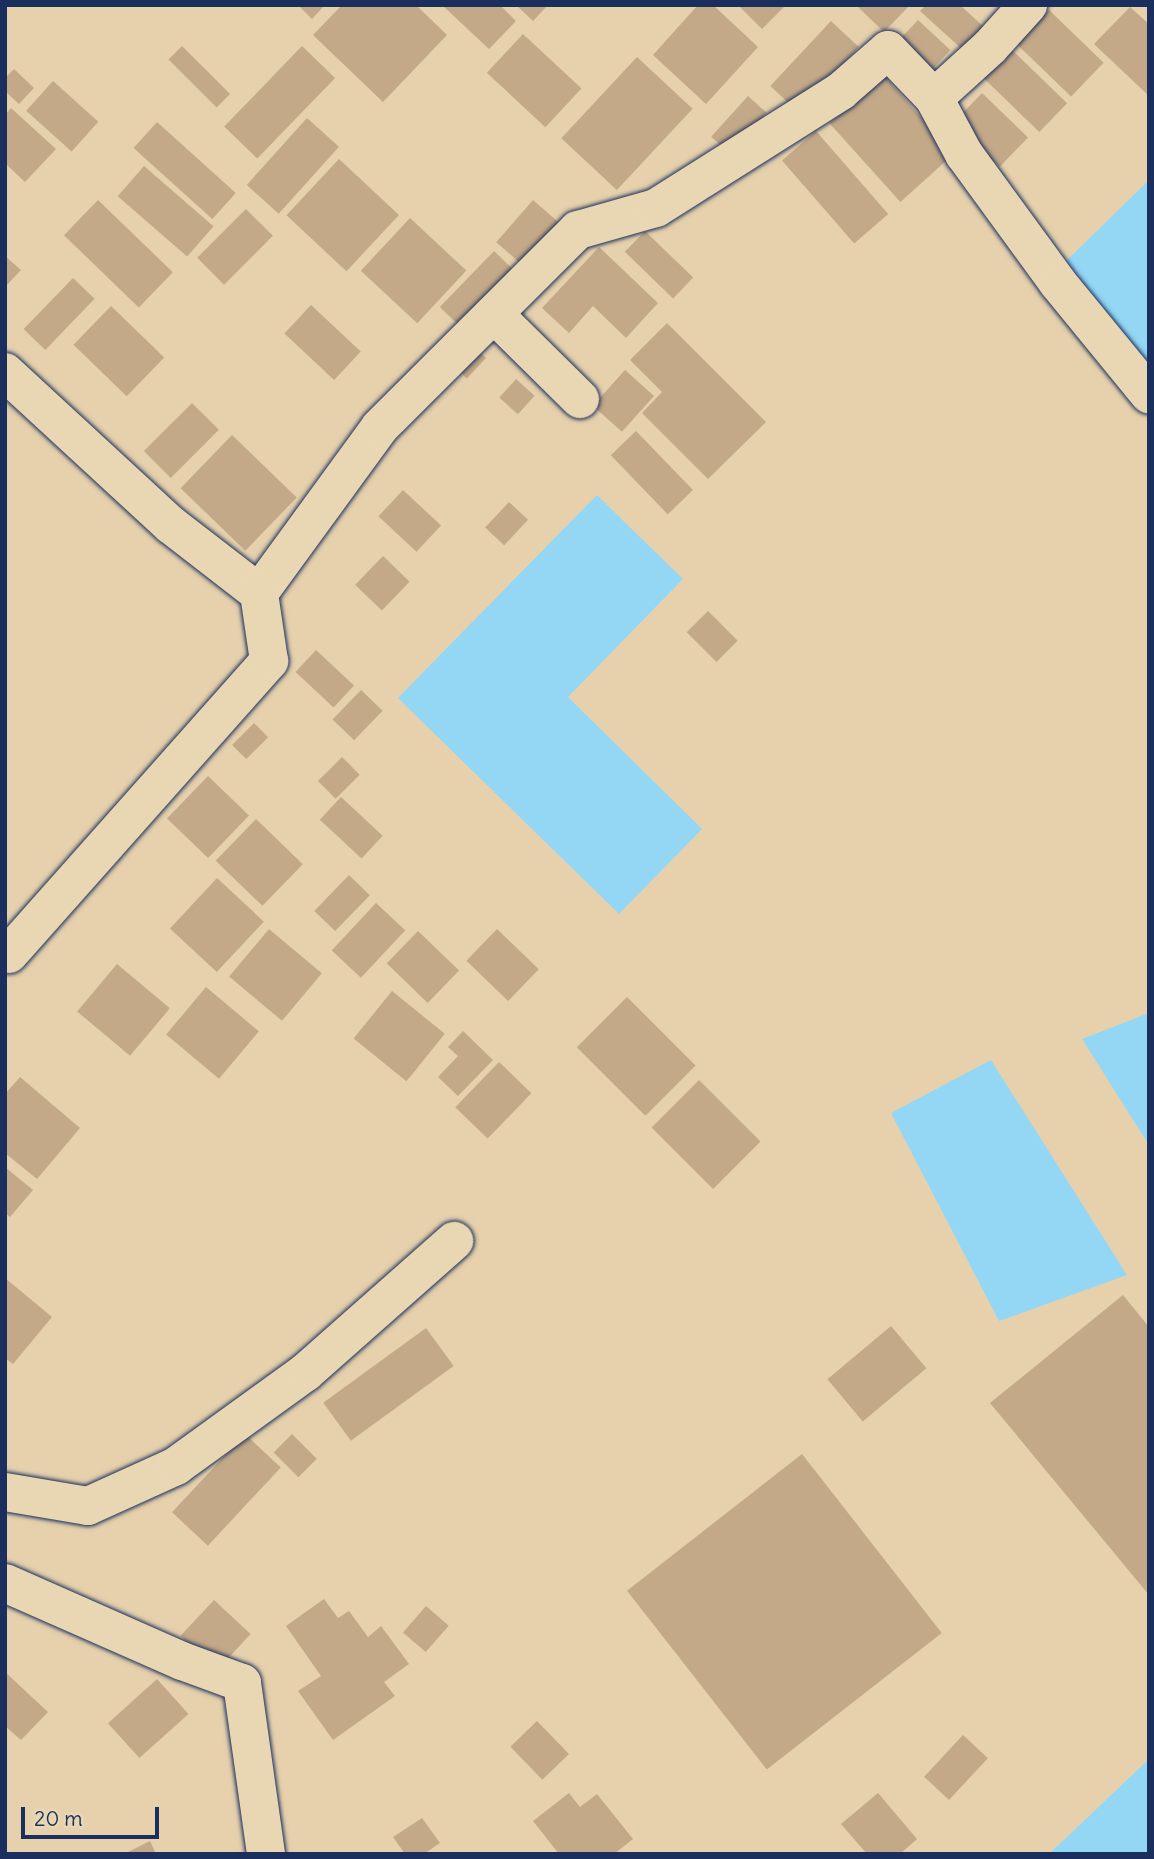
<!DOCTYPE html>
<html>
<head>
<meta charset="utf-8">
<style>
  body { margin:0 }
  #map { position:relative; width:1154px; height:1859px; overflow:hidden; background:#e6d1ac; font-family:Delius,sans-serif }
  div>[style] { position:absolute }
  .water>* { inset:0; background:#93d7f5 }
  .building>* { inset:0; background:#c3a987; transform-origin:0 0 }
  .roads { filter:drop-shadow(0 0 2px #1b2f5e) drop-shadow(0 0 2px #1b2f5e) }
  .street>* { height:38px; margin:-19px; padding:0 19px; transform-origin:19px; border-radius:19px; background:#e9d7b4 }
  span { translate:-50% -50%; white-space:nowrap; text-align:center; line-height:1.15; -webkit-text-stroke:5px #e9d7b4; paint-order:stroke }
  .frame { position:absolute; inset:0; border:7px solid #1b2f5e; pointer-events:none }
  .scale { position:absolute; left:21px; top:1807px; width:138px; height:32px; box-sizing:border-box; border:4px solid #1b2f5e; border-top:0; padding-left:9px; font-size:21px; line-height:24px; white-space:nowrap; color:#1b2f5e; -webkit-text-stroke:5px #e9d7b4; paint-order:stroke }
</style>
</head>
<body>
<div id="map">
  <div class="water">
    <div style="clip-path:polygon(1149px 180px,1149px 374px,1059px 268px)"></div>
    <div style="clip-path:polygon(597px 495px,683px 579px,568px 697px,702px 829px,619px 914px,398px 698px)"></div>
    <div style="clip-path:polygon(1149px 1013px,1149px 1145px,1082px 1039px)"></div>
    <div style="clip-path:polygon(991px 1060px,1127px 1275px,999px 1321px,891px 1113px)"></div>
    <div style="clip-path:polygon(1149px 1759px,1149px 1854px,1049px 1854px)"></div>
  </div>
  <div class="building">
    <div style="clip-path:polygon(298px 5px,325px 5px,312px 19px)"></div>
    <div style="clip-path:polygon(342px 5px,416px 5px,447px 35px,383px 102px,313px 35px)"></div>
    <div style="clip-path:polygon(442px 5px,500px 5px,516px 21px,489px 49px)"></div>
    <div style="clip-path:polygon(516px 5px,548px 5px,533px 21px)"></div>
    <div style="clip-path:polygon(698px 5px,713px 5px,758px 47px,706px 104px,653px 55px)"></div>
    <div style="clip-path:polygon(738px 5px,786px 5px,762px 29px)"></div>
    <div style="clip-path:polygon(860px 5px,910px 5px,884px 32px,858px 7px)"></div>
    <div style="clip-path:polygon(926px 5px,960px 5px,985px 28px,964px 51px,920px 11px)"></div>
    <div style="clip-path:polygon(1130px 7px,1149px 24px,1149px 96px,1094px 44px)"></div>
    <div style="left:1049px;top:10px;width:76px;height:47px;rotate:44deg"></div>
    <div style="left:918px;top:20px;width:44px;height:29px;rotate:43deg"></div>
    <div style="left:831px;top:21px;width:38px;height:89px;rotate:43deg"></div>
    <div style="left:523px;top:34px;width:80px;height:53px;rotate:43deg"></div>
    <div style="left:182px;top:46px;width:68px;height:19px;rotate:45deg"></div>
    <div style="left:302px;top:46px;width:46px;height:112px;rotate:44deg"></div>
    <div style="left:1011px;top:49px;width:78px;height:40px;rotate:44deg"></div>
    <div style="left:637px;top:57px;width:76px;height:111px;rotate:43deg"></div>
    <div style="clip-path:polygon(14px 69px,34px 88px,19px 104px,5px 91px,5px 78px)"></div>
    <div style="left:883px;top:75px;width:106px;height:72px;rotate:48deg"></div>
    <div style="left:53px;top:81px;width:61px;height:40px;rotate:42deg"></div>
    <div style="left:982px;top:93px;width:64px;height:41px;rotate:44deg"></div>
    <div style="left:748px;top:96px;width:25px;height:55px;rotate:42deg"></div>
    <div style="clip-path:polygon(11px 108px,56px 149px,25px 182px,5px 163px,5px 115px)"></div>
    <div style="left:307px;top:118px;width:43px;height:90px;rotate:42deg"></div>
    <div style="left:157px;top:122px;width:106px;height:35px;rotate:42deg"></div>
    <div style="left:816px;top:131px;width:110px;height:45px;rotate:49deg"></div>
    <div style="left:339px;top:159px;width:82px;height:77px;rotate:43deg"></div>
    <div style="left:144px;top:166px;width:92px;height:40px;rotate:41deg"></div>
    <div style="left:98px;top:200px;width:104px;height:49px;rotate:44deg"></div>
    <div style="left:533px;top:200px;width:41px;height:56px;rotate:41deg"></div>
    <div style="left:246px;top:209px;width:38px;height:69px;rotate:45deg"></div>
    <div style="left:410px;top:218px;width:77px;height:72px;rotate:43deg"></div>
    <div style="left:645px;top:231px;width:67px;height:29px;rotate:44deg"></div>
    <div style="clip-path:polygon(599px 247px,658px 303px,626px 338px,593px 306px,569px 333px,542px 308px)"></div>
    <div style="left:494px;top:251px;width:33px;height:78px;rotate:44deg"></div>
    <div style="clip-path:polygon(5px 256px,21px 270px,5px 287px)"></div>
    <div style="left:73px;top:278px;width:30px;height:71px;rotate:44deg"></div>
    <div style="left:311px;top:305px;width:68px;height:39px;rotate:43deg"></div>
    <div style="left:111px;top:306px;width:74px;height:54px;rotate:44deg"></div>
    <div style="clip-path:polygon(667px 323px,766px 422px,708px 479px,642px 413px,662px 392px,630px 360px)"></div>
    <div style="left:472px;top:345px;width:19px;height:28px;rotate:43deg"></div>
    <div style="left:625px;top:370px;width:39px;height:48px;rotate:42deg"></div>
    <div style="left:516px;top:379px;width:25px;height:25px;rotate:42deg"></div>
    <div style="left:192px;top:403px;width:38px;height:68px;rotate:45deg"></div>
    <div style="left:636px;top:431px;width:82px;height:35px;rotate:46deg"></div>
    <div style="left:232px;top:435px;width:90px;height:74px;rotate:44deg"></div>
    <div style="left:403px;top:490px;width:52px;height:36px;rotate:43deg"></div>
    <div style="left:509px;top:502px;width:26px;height:35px;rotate:43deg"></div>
    <div style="left:383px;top:556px;width:37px;height:40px;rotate:44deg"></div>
    <div style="left:708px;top:611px;width:42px;height:30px;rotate:45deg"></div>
    <div style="left:316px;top:650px;width:52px;height:30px;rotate:43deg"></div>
    <div style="left:361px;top:690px;width:30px;height:41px;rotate:44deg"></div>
    <div style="left:254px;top:723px;width:20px;height:31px;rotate:45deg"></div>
    <div style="left:342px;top:757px;width:25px;height:34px;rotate:45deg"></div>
    <div style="left:208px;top:776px;width:57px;height:59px;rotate:44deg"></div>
    <div style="left:341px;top:797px;width:57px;height:31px;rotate:43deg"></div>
    <div style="left:256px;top:819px;width:65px;height:58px;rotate:44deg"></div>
    <div style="left:349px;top:875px;width:29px;height:50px;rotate:44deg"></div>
    <div style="left:217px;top:878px;width:64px;height:69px;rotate:43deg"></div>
    <div style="left:376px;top:903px;width:40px;height:65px;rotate:43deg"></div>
    <div style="left:269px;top:929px;width:69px;height:62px;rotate:40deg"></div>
    <div style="left:497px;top:929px;width:58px;height:44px;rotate:44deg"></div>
    <div style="left:418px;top:931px;width:57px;height:45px;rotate:44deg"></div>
    <div style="left:117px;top:964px;width:69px;height:62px;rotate:40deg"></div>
    <div style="left:206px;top:987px;width:69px;height:62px;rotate:40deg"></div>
    <div style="left:392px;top:991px;width:68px;height:61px;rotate:39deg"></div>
    <div style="left:627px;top:997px;width:97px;height:71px;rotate:45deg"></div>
    <div style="clip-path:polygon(463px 1031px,493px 1060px,458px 1096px,438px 1077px,458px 1056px,448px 1047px)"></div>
    <div style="left:499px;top:1062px;width:45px;height:63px;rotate:44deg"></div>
    <div style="clip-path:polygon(20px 1077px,80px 1128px,37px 1179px,5px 1153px,5px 1094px)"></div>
    <div style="left:699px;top:1080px;width:87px;height:67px;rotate:45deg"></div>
    <div style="clip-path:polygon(5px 1167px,33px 1190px,10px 1217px,5px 1213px)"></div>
    <div style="clip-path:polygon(5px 1278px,52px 1317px,13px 1364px,5px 1358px)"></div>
    <div style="clip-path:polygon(1123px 1295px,1149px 1327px,1149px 1595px,990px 1403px)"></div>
    <div style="left:891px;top:1326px;width:55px;height:83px;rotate:50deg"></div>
    <div style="left:426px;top:1328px;width:47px;height:127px;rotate:54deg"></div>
    <div style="left:245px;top:1434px;width:49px;height:107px;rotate:43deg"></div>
    <div style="left:292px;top:1434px;width:35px;height:26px;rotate:45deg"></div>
    <div style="left:802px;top:1454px;width:227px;height:222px;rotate:52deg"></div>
    <div style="clip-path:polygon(324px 1599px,338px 1618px,349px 1611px,368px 1637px,381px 1626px,409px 1664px,384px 1682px,395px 1696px,333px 1740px,298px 1691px,321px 1676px,286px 1626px)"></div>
    <div style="left:214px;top:1600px;width:50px;height:49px;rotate:43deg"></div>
    <div style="left:426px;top:1606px;width:30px;height:35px;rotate:41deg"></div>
    <div style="clip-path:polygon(5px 1672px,48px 1712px,21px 1740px,5px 1726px)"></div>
    <div style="left:157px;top:1679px;width:47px;height:66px;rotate:48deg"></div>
    <div style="left:537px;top:1721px;width:46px;height:37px;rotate:46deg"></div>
    <div style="left:963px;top:1735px;width:34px;height:57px;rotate:43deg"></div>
    <div style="clip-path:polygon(569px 1793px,580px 1807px,597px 1794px,633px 1839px,614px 1854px,559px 1854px,533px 1821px)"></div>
    <div style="clip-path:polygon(878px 1793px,917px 1839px,900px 1854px,867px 1854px,841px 1824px)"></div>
    <div style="clip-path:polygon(422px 1818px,440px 1843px,424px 1854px,405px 1854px,393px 1837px)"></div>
    <div style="clip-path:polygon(150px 1841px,156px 1854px,124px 1854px)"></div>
  </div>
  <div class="roads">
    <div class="street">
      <div style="left:934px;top:98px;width:64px;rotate:61.8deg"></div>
      <div style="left:964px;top:154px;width:160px;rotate:53.9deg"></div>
      <div style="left:1058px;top:283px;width:144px;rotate:50.7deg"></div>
      <div style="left:494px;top:314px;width:121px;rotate:44.7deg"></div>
      <div style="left:5px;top:372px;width:226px;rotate:42.7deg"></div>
      <div style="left:171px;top:525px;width:111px;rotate:37.7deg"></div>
      <div style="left:259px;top:593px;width:205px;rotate:-53.9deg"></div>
      <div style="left:380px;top:427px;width:279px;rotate:-44.9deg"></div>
      <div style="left:578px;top:230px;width:81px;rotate:-15.8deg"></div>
      <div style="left:656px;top:208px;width:219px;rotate:-32.3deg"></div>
      <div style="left:841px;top:91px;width:62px;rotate:-41.1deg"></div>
      <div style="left:888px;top:50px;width:66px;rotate:46.2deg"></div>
      <div style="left:934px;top:98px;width:76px;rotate:-42.3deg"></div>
      <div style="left:990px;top:47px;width:57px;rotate:-47.9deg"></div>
      <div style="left:9px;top:954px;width:392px;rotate:-48.4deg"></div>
      <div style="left:269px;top:661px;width:69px;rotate:-98.4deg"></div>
      <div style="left:5px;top:1492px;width:84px;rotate:9.6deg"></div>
      <div style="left:88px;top:1506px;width:97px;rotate:-24.4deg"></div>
      <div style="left:176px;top:1466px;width:160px;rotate:-35.9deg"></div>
      <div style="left:306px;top:1372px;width:198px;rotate:-41.5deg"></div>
      <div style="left:5px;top:1583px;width:193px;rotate:23.8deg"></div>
      <div style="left:182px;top:1661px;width:64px;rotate:20.1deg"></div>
      <div style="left:242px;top:1683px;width:173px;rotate:82deg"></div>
    </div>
  </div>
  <div class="frame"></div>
  <div class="scale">20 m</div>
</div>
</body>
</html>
